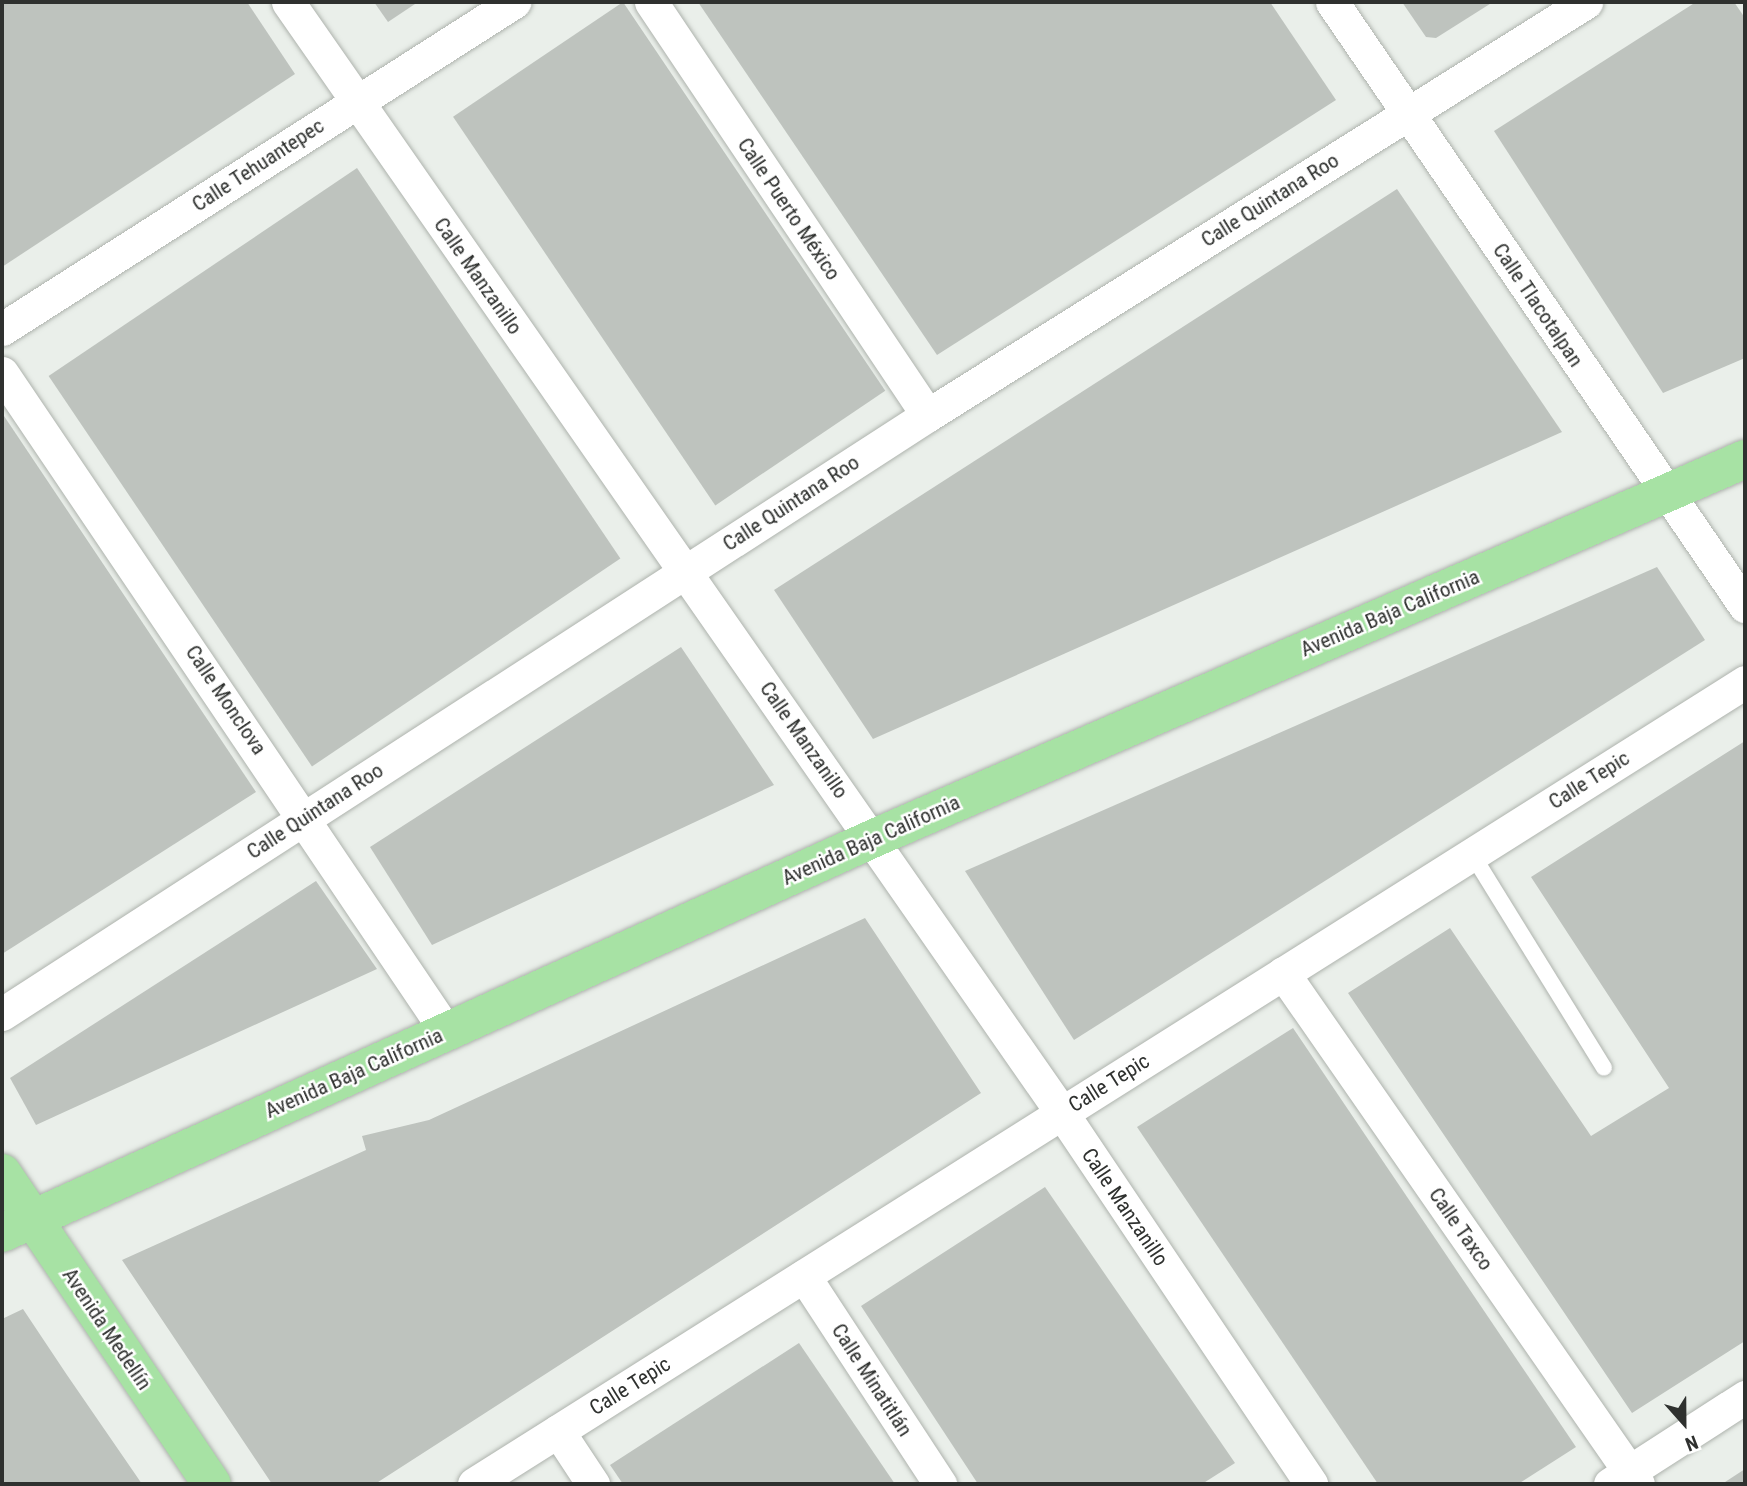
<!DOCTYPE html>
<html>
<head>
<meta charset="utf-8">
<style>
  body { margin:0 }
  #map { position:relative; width:1747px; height:1486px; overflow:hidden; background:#eaefea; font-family:"Roboto Condensed",sans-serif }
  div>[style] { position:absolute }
  .building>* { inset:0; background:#bec3be; transform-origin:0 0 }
  .roads { filter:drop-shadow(0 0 2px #aeb3ad) drop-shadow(0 0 2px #aeb3ad) }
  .service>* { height:16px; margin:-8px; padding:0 8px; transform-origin:8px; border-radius:8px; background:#fff }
  .minor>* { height:33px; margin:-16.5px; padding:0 16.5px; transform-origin:16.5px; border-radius:16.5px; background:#fff }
  .primary>* { height:38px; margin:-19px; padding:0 19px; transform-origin:19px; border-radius:19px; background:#a7e2a4 }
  span { translate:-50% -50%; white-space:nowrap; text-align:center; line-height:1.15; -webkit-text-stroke:5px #fff; paint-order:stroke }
  .street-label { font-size:21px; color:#2f312f }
  .frame { position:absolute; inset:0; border:4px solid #2f312f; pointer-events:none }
  .north { position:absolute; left:1649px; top:1388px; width:70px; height:70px; -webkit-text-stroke:5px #fff; paint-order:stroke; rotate:159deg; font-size:19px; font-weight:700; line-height:28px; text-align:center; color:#2f312f }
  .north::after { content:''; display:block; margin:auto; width:24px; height:32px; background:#2f312f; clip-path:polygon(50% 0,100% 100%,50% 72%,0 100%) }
</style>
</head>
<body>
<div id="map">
  <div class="building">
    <div style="clip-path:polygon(2px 2px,247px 2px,295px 74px,2px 267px)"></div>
    <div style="clip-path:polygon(374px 2px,418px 2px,388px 22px)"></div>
    <div style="left:623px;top:2px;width:469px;height:205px;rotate:56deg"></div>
    <div style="clip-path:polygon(698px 2px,1270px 2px,1336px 100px,937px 355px)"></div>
    <div style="clip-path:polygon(1402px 2px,1493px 2px,1436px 38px,1426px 37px)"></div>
    <div style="clip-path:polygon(1696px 2px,1734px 2px,1745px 18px,1745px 358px,1663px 393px,1494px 131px)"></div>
    <div style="left:357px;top:168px;width:471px;height:372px;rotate:56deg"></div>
    <div style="clip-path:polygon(1397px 189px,1562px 432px,873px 739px,774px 590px)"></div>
    <div style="clip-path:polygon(2px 413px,256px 792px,2px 954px)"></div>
    <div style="clip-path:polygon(1657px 567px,1705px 640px,1074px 1040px,965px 871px)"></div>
    <div style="clip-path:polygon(681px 647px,774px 785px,432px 945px,370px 847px)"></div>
    <div style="clip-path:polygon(1745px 741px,1745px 1341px,1632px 1413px,1348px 993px,1450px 928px,1591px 1136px,1669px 1088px,1531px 877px)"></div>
    <div style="clip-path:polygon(316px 881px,377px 969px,36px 1125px,10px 1078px)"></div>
    <div style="clip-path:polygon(865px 918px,981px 1093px,375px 1484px,272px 1484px,122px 1260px,366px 1150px,362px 1136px,429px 1120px)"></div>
    <div style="clip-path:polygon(1293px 1028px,1576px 1447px,1518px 1484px,1378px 1484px,1137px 1127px)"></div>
    <div style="clip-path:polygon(1045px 1187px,1235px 1463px,1202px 1484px,978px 1484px,861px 1306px)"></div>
    <div style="clip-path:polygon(23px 1309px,67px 1375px,142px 1484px,2px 1484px,2px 1319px)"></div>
    <div style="clip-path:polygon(799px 1343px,895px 1484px,623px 1484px,610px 1465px)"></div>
    <div style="clip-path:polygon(1745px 1469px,1745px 1484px,1722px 1484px)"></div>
  </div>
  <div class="roads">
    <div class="service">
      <div style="left:1472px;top:854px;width:251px;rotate:58.3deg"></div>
    </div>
    <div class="minor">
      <div style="left:288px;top:2px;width:1354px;rotate:55.14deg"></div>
      <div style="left:1062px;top:1113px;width:447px;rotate:56.1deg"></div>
      <div style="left:651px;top:2px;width:497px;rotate:56.2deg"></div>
      <div style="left:1332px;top:2px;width:732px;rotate:55.64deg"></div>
      <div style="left:2px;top:329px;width:608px;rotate:-32.57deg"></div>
      <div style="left:2px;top:373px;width:794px;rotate:55.99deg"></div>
      <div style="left:1283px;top:973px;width:622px;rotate:55.21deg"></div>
      <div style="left:2px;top:1014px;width:1103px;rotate:-32.9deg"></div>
      <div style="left:928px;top:415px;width:777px;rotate:-32.11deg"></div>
      <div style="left:804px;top:1276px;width:249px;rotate:56.8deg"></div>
      <div style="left:558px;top:1431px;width:64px;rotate:56.6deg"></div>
      <div style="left:474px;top:1484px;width:1503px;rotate:-32.25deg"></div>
      <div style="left:1610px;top:1484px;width:161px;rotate:-32.8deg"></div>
    </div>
    <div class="primary">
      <div style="left:2px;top:1173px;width:375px;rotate:56deg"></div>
      <div style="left:2px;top:1233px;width:955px;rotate:-24.36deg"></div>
      <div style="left:872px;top:839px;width:952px;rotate:-23.52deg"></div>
    </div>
  </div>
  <div class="street-label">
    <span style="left:258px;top:165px;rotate:-33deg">Calle Tehuantepec</span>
    <span style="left:1270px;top:200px;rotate:-32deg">Calle Quintana Roo</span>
    <span style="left:789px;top:209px;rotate:56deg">Calle Puerto México</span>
    <span style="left:478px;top:276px;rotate:55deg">Calle Manzanillo</span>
    <span style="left:1538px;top:305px;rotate:56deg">Calle Tlacotalpan</span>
    <span style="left:791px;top:503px;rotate:-33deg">Calle Quintana Roo</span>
    <span style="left:1390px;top:613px;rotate:-23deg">Avenida Baja California</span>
    <span style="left:226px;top:700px;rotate:56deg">Calle Monclova</span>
    <span style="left:804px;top:740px;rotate:55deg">Calle Manzanillo</span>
    <span style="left:1589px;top:780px;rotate:-32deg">Calle Tepic</span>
    <span style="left:315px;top:811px;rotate:-33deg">Calle Quintana Roo</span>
    <span style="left:871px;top:840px;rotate:-24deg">Avenida Baja California</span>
    <span style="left:354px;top:1073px;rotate:-24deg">Avenida Baja California</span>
    <span style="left:1109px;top:1083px;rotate:-32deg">Calle Tepic</span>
    <span style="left:1125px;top:1207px;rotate:56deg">Calle Manzanillo</span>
    <span style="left:1461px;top:1229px;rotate:55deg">Calle Taxco</span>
    <span style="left:107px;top:1329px;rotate:56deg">Avenida Medellín</span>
    <span style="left:872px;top:1380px;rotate:57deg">Calle Minatitlán</span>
    <span style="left:630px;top:1386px;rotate:-32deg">Calle Tepic</span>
  </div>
  <div class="frame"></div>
  <div class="north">N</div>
</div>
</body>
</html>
